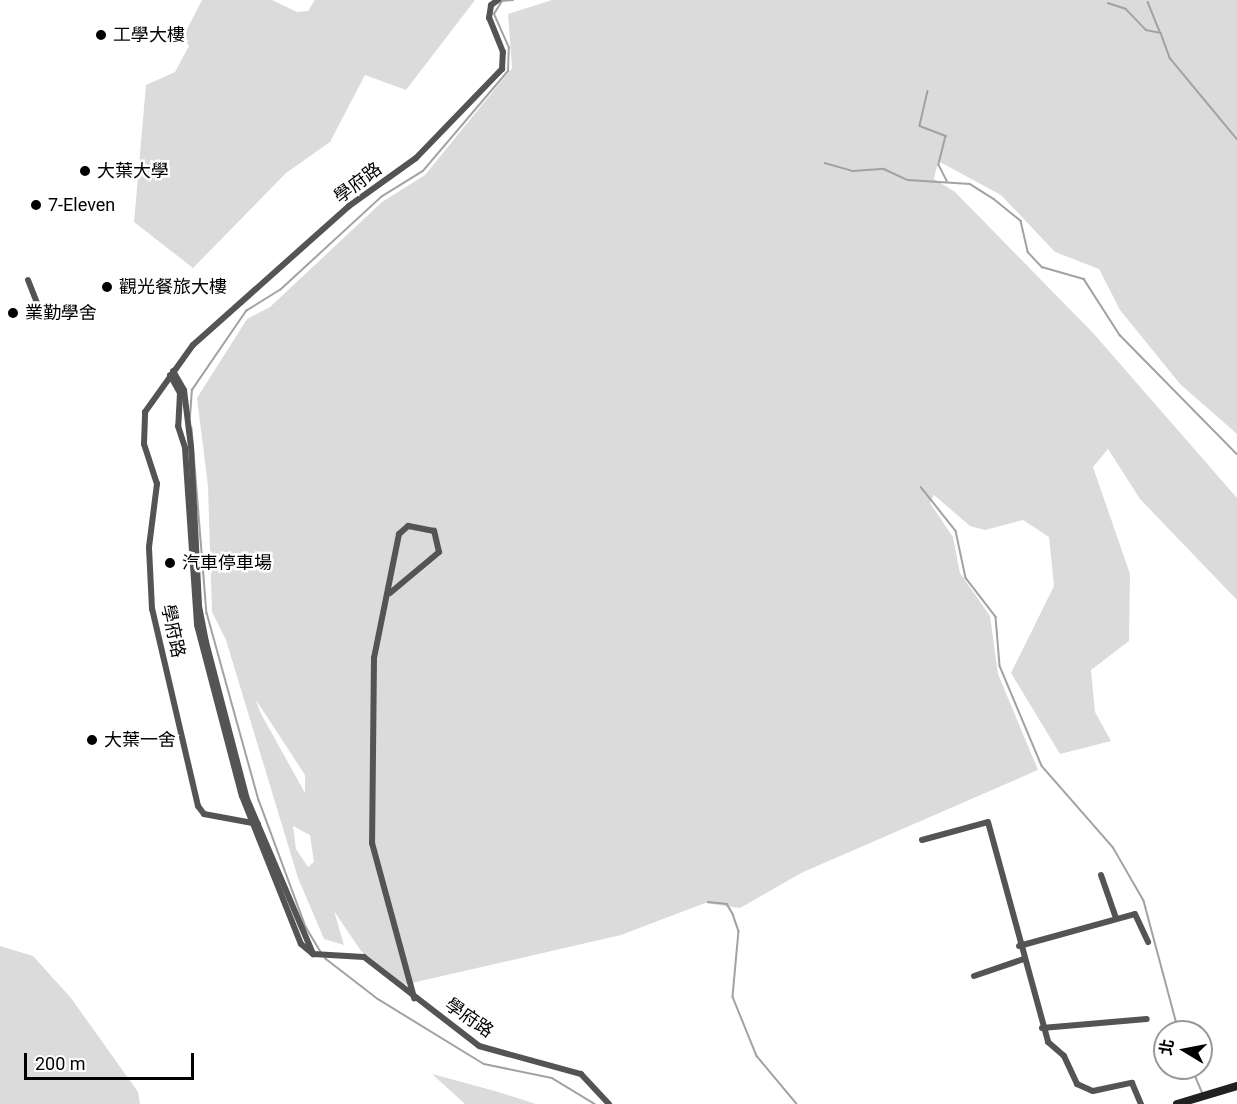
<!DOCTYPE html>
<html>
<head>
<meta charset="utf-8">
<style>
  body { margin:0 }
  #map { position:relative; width:1237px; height:1104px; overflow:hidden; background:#fff; font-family:Roboto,"Noto Sans TC",sans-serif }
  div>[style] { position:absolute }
  .green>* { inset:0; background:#dbdbdb }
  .stream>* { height:1.5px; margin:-0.75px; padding:0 0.75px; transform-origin:0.75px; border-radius:0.75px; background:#a2a2a2 }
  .minor>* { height:6px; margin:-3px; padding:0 3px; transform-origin:3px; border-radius:3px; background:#545454 }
  .secondary>* { height:8px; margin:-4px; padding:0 4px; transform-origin:4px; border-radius:4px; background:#212121 }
  .dots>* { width:16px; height:16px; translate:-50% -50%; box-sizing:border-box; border:3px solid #fff; border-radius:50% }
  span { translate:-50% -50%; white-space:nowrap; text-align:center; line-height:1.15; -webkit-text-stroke:5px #fff; paint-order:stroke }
  .poi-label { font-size:18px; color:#000 }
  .left { translate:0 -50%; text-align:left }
  .street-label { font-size:18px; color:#000 }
  .north { position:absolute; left:1153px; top:1020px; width:60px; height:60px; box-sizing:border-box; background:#fff; border:2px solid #999; border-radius:50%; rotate:280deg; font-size:16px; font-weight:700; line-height:24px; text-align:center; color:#000 }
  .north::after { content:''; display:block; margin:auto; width:21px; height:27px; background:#000; clip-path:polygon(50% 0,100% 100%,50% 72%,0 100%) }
  .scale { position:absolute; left:24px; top:1053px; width:170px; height:27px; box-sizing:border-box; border:3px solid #000; border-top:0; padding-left:8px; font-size:18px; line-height:21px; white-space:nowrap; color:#000; -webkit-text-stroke:4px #fff; paint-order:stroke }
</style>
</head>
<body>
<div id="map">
  <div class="green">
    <div style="clip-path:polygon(202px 0,272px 0,297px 12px,308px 11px,315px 0,475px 0,406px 90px,365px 75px,330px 142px,286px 173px,193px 268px,134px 222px,146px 85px,175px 72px,189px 46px,183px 37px)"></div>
    <div style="clip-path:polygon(evenodd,552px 0,1237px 0,1237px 434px,1180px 384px,1120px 310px,1099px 269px,1055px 252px,1001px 195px,938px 161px,934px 179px,955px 192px,1094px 334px,1237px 498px,1237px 600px,1140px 499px,1108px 449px,1093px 467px,1130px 574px,1129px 641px,1091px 670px,1095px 712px,1111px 741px,1060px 754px,1011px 673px,1054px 586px,1049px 537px,1023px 520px,985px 530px,970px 526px,934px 495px,930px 503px,953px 537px,960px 573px,990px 616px,998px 674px,1038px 770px,801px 873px,740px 908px,705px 903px,621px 935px,403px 985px,361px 951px,334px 911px,344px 945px,324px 939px,298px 878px,226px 640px,212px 612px,208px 486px,197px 398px,247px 319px,270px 307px,382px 202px,425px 175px,512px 68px,508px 14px,552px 0,256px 700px,305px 775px,305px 793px,260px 712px,256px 700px,552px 0,293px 826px,310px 835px,314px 862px,308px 867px,296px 849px,293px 826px)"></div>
    <div style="clip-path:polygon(0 946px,33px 956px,71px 998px,138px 1092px,140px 1104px,0 1104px)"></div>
    <div style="clip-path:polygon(432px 1074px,495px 1091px,536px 1104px,465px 1104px)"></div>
  </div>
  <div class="stream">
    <div style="left:1148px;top:2px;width:32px;rotate:68deg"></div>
    <div style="left:1108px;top:3px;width:19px;rotate:18deg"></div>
    <div style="left:1126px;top:9px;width:29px;rotate:46deg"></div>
    <div style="left:1146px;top:30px;width:15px;rotate:11deg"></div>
    <div style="left:1161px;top:33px;width:27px;rotate:70deg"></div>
    <div style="left:1170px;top:58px;width:105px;rotate:50.4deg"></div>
    <div style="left:928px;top:91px;width:36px;rotate:103deg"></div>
    <div style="left:920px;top:126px;width:28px;rotate:21deg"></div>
    <div style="left:946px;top:136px;width:30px;rotate:104deg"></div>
    <div style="left:939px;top:165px;width:18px;rotate:63deg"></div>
    <div style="left:825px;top:163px;width:29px;rotate:16deg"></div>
    <div style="left:853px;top:171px;width:31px;rotate:-4deg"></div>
    <div style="left:884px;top:169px;width:26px;rotate:25deg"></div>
    <div style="left:908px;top:180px;width:62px;rotate:3.7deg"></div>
    <div style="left:970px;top:184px;width:28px;rotate:32deg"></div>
    <div style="left:994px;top:199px;width:35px;rotate:39deg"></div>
    <div style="left:1021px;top:221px;width:32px;rotate:77deg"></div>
    <div style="left:1028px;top:252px;width:21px;rotate:47deg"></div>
    <div style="left:1042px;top:267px;width:44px;rotate:15.9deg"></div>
    <div style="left:1084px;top:279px;width:67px;rotate:57.3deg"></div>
    <div style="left:1120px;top:335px;width:167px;rotate:45.5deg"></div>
    <div style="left:190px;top:417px;width:27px;rotate:-86deg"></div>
    <div style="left:192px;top:390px;width:96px;rotate:-55.6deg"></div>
    <div style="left:246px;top:311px;width:40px;rotate:-32deg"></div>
    <div style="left:280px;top:290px;width:137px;rotate:-42.6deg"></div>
    <div style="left:381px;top:197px;width:49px;rotate:-31.8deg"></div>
    <div style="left:423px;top:171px;width:131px;rotate:-49.6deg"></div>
    <div style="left:508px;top:71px;width:23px;rotate:-88deg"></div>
    <div style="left:509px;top:48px;width:37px;rotate:-114deg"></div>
    <div style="left:494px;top:14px;width:15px;rotate:-58deg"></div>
    <div style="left:502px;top:1px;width:11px;rotate:-5deg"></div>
    <div style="left:192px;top:428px;width:186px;rotate:85.4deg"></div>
    <div style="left:207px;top:613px;width:194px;rotate:74.5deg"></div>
    <div style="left:259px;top:800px;width:135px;rotate:69.7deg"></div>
    <div style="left:306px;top:927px;width:29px;rotate:59deg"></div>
    <div style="left:921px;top:487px;width:56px;rotate:51.5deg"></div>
    <div style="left:956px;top:531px;width:48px;rotate:78deg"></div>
    <div style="left:966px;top:578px;width:49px;rotate:52.4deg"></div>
    <div style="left:996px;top:617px;width:49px;rotate:85.3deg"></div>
    <div style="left:1000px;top:666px;width:108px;rotate:67.2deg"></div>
    <div style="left:1042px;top:766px;width:108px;rotate:48.8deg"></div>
    <div style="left:1113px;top:847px;width:62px;rotate:60.1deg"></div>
    <div style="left:1144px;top:901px;width:136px;rotate:75deg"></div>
    <div style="left:708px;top:902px;width:19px;rotate:6deg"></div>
    <div style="left:727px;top:904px;width:12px;rotate:59deg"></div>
    <div style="left:733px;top:914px;width:18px;rotate:71deg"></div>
    <div style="left:739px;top:931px;width:66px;rotate:95.2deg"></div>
    <div style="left:733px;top:997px;width:64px;rotate:67.9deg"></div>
    <div style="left:757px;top:1056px;width:62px;rotate:50.2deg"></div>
    <div style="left:325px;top:958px;width:67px;rotate:37.7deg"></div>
    <div style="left:378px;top:999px;width:124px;rotate:31.5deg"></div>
    <div style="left:484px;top:1064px;width:69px;rotate:11.6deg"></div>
    <div style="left:552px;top:1078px;width:50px;rotate:31.2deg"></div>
    <div style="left:1192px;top:1068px;width:26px;rotate:67deg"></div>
  </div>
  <div class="minor">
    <div style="left:28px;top:280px;width:41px;rotate:68.5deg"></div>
    <div style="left:173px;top:371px;width:22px;rotate:60deg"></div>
    <div style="left:184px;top:390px;width:57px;rotate:83deg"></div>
    <div style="left:191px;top:447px;width:159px;rotate:87.1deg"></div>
    <div style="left:199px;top:606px;width:37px;rotate:79deg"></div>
    <div style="left:206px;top:642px;width:162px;rotate:75.4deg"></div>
    <div style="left:247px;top:799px;width:168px;rotate:66.9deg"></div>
    <div style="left:170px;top:375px;width:21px;rotate:61deg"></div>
    <div style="left:180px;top:393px;width:33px;rotate:93deg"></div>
    <div style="left:178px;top:426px;width:23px;rotate:72deg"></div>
    <div style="left:185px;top:448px;width:177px;rotate:86.1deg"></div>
    <div style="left:197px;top:625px;width:177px;rotate:75.3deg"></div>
    <div style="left:242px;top:796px;width:159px;rotate:68.3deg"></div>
    <div style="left:301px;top:944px;width:16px;rotate:40deg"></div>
    <div style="left:313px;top:954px;width:51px;rotate:3.4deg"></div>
    <div style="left:364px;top:957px;width:145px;rotate:37.7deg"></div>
    <div style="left:479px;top:1046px;width:106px;rotate:15.4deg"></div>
    <div style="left:581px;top:1074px;width:41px;rotate:47deg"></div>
    <div style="left:390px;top:593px;width:64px;rotate:-39.9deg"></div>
    <div style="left:439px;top:552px;width:22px;rotate:-103deg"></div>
    <div style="left:434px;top:531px;width:26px;rotate:-169deg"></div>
    <div style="left:408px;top:526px;width:12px;rotate:138deg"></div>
    <div style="left:399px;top:534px;width:126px;rotate:101.4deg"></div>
    <div style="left:374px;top:658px;width:185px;rotate:90.6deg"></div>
    <div style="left:372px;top:843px;width:161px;rotate:74.8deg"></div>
    <div style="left:258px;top:824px;width:55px;rotate:-169.5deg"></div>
    <div style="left:204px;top:814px;width:10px;rotate:-127deg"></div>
    <div style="left:198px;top:806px;width:202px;rotate:-103.1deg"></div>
    <div style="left:152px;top:609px;width:62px;rotate:-92.8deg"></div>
    <div style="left:149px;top:547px;width:64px;rotate:-82.8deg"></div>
    <div style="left:157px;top:484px;width:42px;rotate:-108deg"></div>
    <div style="left:144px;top:444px;width:32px;rotate:-88deg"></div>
    <div style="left:145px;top:412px;width:82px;rotate:-54.4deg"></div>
    <div style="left:193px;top:345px;width:209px;rotate:-41.7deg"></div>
    <div style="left:349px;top:206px;width:82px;rotate:-35.6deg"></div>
    <div style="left:416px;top:158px;width:124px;rotate:-46deg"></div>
    <div style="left:502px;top:69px;width:17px;rotate:-87deg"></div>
    <div style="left:503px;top:52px;width:37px;rotate:-112deg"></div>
    <div style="left:489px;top:18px;width:13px;rotate:-81deg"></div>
    <div style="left:491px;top:5px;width:9px;rotate:-36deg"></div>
    <div style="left:922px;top:840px;width:68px;rotate:-15.3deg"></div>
    <div style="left:988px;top:822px;width:228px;rotate:74.7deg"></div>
    <div style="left:1048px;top:1042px;width:21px;rotate:41deg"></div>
    <div style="left:1064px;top:1056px;width:31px;rotate:65deg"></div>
    <div style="left:1077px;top:1084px;width:17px;rotate:24deg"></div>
    <div style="left:1093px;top:1091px;width:40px;rotate:-12deg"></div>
    <div style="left:1132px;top:1083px;width:23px;rotate:67deg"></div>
    <div style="left:1101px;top:875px;width:46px;rotate:70.8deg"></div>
    <div style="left:1019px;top:946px;width:120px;rotate:-15.4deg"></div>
    <div style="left:1135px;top:914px;width:31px;rotate:65deg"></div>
    <div style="left:974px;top:976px;width:53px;rotate:-18.8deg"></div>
    <div style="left:1042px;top:1028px;width:105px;rotate:-4.9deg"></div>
  </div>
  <div class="secondary">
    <div style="left:1177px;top:1104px;width:63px;rotate:-16.7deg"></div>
  </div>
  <div class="dots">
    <div style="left:101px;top:35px;background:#000"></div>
    <div style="left:85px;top:171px;background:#000"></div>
    <div style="left:36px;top:205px;background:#000"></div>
    <div style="left:107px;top:287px;background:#000"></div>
    <div style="left:13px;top:313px;background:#000"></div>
    <div style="left:170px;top:563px;background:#000"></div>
    <div style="left:92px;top:740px;background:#000"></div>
  </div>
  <div class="poi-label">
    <span class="left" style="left:113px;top:35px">工學大樓</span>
    <span class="left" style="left:97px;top:171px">大葉大學</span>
    <span class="left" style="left:48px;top:205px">7-Eleven</span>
    <span class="left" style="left:119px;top:287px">觀光餐旅大樓</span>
    <span class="left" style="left:25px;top:313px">業勤學舍</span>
    <span class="left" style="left:182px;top:563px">汽車停車場</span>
    <span class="left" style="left:104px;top:740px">大葉一舍</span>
  </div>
  <div class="street-label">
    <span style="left:358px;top:183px;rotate:-37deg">學府路</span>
    <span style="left:173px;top:631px;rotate:78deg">學府路</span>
    <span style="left:469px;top:1018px;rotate:35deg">學府路</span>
  </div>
  <div class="north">北</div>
  <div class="scale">200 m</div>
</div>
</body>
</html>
